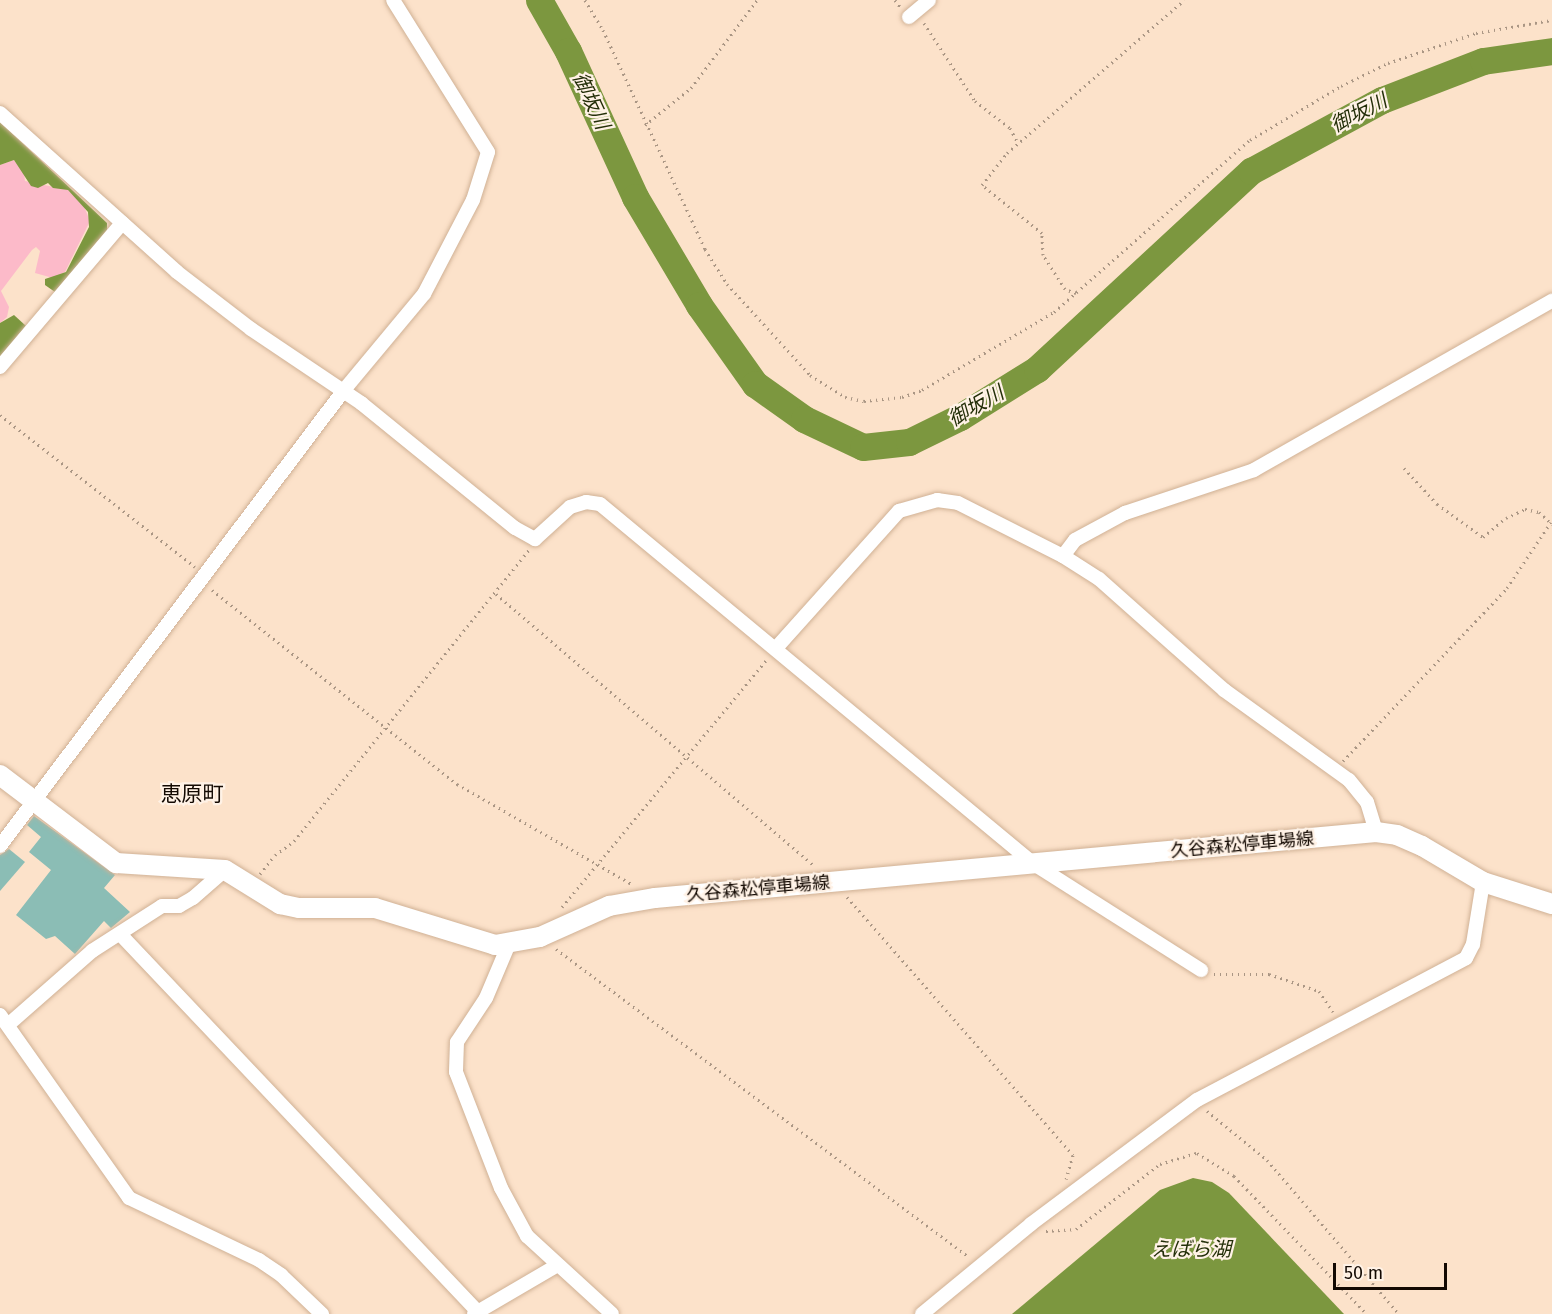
<!DOCTYPE html>
<html>
<head>
<meta charset="utf-8">
<style>
  body { margin:0 }
  #map { position:relative; width:1552px; height:1314px; overflow:hidden; background:#fce2ca; font-family:"Fira Sans","Noto Sans JP",sans-serif }
  div>[style] { position:absolute }
  .green>* { inset:0; background:#fcbac9 }
  .water>* { inset:0; background:#7c973f }
  .river>* { height:27px; margin:-13.5px; padding:0 13.5px; transform-origin:13.5px; border-radius:13.5px; background:#7c973f }
  .building>* { inset:0; background:#8bbdb5 }
  .path>* { height:3px; margin-top:-1.5px; transform-origin:0; background:repeating-linear-gradient(90deg,#aa9684 0 1.5px,transparent 0 6px) }
  .roads { filter:drop-shadow(0 0 2px #d0b195) drop-shadow(0 0 2px #d0b195) }
  .minor>* { height:14px; margin:-7px; padding:0 7px; transform-origin:7px; border-radius:7px; background:#fff }
  .secondary>* { height:20px; margin:-10px; padding:0 10px; transform-origin:10px; border-radius:10px; background:#fff }
  span { translate:-50% -50%; white-space:nowrap; text-align:center; line-height:1.15; -webkit-text-stroke:4.5px #fff2e6; paint-order:stroke }
  .street-label { font-size:18px; color:#130902 }
  .water-label { font-size:20px; color:#242f09; font-style:italic }
  .quarter-label { font-size:21px; color:#130902 }
  .scale { position:absolute; left:1333px; top:1263px; width:114px; height:27px; box-sizing:border-box; border:3px solid #130902; border-top:0; padding-left:8px; font-size:18px; line-height:21px; white-space:nowrap; color:#130902; -webkit-text-stroke:4px #fff2e6; paint-order:stroke }
</style>
</head>
<body>
<div id="map">
  <div class="green">
    <div style="clip-path:polygon(14px 160px,24px 173px,25px 181px,68px 190px,83px 204px,90px 221px,65px 272px,53px 278px,35px 273px,40px 251px,36px 247px,32px 250px,1px 291px,9px 307px,7px 317px,0 323px,0 165px)"></div>
  </div>
  <div class="water">
    <div style="clip-path:polygon(0 122px,107px 223px,107px 230px,55px 292px,45px 285px,45px 279px,66px 272px,89px 227px,88px 212px,68px 190px,53px 188px,48px 183px,38px 188px,31px 186px,14px 160px,0 165px)"></div>
    <div style="clip-path:polygon(14px 315px,26px 326px,0 358px,0 323px)"></div>
    <div style="clip-path:polygon(1193px 1178px,1212px 1182px,1229px 1193px,1344px 1314px,1012px 1314px,1160px 1190px)"></div>
  </div>
  <div class="river">
    <div style="left:539px;top:0;width:59px;rotate:60.4deg"></div>
    <div style="left:568px;top:51px;width:161px;rotate:65.3deg"></div>
    <div style="left:635px;top:197px;width:126px;rotate:59.3deg"></div>
    <div style="left:699px;top:305px;width:97px;rotate:54.7deg"></div>
    <div style="left:755px;top:384px;width:60px;rotate:35.5deg"></div>
    <div style="left:804px;top:419px;width:65px;rotate:25.4deg"></div>
    <div style="left:863px;top:447px;width:46px;rotate:-6.2deg"></div>
    <div style="left:909px;top:442px;width:57px;rotate:-26.1deg"></div>
    <div style="left:960px;top:417px;width:91px;rotate:-31.9deg"></div>
    <div style="left:1037px;top:369px;width:292px;rotate:-42.8deg"></div>
    <div style="left:1251px;top:171px;width:149px;rotate:-28.5deg"></div>
    <div style="left:1382px;top:100px;width:108px;rotate:-21.1deg"></div>
    <div style="left:1483px;top:61px;width:70px;rotate:-8.2deg"></div>
  </div>
  <div class="building">
    <div style="clip-path:polygon(34px 816px,115px 875px,104px 888px,130px 912px,111px 928px,104px 921px,75px 954px,55px 936px,46px 939px,16px 915px,51px 870px,29px 852px,41px 837px,27px 825px)"></div>
    <div style="clip-path:polygon(9px 849px,25px 862px,0 891px,0 855px)"></div>
  </div>
  <div class="path">
    <div style="left:585px;top:0;width:35px;rotate:59deg"></div>
    <div style="left:603px;top:30px;width:242px;rotate:65deg"></div>
    <div style="left:705px;top:249px;width:41px;rotate:57.8deg"></div>
    <div style="left:727px;top:284px;width:123px;rotate:47.6deg"></div>
    <div style="left:810px;top:375px;width:41px;rotate:32.2deg"></div>
    <div style="left:845px;top:397px;width:19px;rotate:12deg"></div>
    <div style="left:864px;top:401px;width:38px;rotate:-6deg"></div>
    <div style="left:902px;top:397px;width:21px;rotate:-19deg"></div>
    <div style="left:922px;top:390px;width:153px;rotate:-30.6deg"></div>
    <div style="left:1054px;top:312px;width:261px;rotate:-41.3deg"></div>
    <div style="left:1250px;top:140px;width:106px;rotate:-30.7deg"></div>
    <div style="left:1341px;top:86px;width:52px;rotate:-26.1deg"></div>
    <div style="left:1388px;top:63px;width:93px;rotate:-18.8deg"></div>
    <div style="left:1476px;top:33px;width:77px;rotate:-9.7deg"></div>
    <div style="left:895px;top:0;width:10px;rotate:53deg"></div>
    <div style="left:924px;top:23px;width:93px;rotate:56.8deg"></div>
    <div style="left:975px;top:101px;width:44px;rotate:37.6deg"></div>
    <div style="left:1010px;top:128px;width:17px;rotate:62deg"></div>
    <div style="left:645px;top:125px;width:59px;rotate:-38.8deg"></div>
    <div style="left:691px;top:88px;width:110px;rotate:-53.1deg"></div>
    <div style="left:1076px;top:293px;width:12px;rotate:-160deg"></div>
    <div style="left:1065px;top:289px;width:40px;rotate:-122.9deg"></div>
    <div style="left:1043px;top:255px;width:22px;rotate:-93deg"></div>
    <div style="left:1042px;top:233px;width:77px;rotate:-141.3deg"></div>
    <div style="left:982px;top:185px;width:41px;rotate:-52deg"></div>
    <div style="left:1007px;top:153px;width:234px;rotate:-40.8deg"></div>
    <div style="left:0;top:415px;width:247px;rotate:37.9deg"></div>
    <div style="left:1404px;top:468px;width:49px;rotate:47.5deg"></div>
    <div style="left:1437px;top:504px;width:57px;rotate:35.7deg"></div>
    <div style="left:1483px;top:537px;width:30px;rotate:-40deg"></div>
    <div style="left:1506px;top:518px;width:21px;rotate:-25deg"></div>
    <div style="left:1525px;top:509px;width:14px;rotate:12deg"></div>
    <div style="left:1539px;top:512px;width:18px;rotate:43deg"></div>
    <div style="left:212px;top:590px;width:313px;rotate:38.4deg"></div>
    <div style="left:457px;top:784px;width:203px;rotate:29.8deg"></div>
    <div style="left:496px;top:594px;width:418px;rotate:40.5deg"></div>
    <div style="left:1343px;top:761px;width:238px;rotate:-46.5deg"></div>
    <div style="left:1507px;top:588px;width:79px;rotate:-56.3deg"></div>
    <div style="left:260px;top:874px;width:24px;rotate:-52deg"></div>
    <div style="left:275px;top:855px;width:24px;rotate:-36deg"></div>
    <div style="left:294px;top:841px;width:374px;rotate:-51.1deg"></div>
    <div style="left:847px;top:897px;width:343px;rotate:48.8deg"></div>
    <div style="left:1073px;top:1155px;width:25px;rotate:106deg"></div>
    <div style="left:562px;top:907px;width:320px;rotate:-50.4deg"></div>
    <div style="left:556px;top:949px;width:515px;rotate:36.71deg"></div>
    <div style="left:1214px;top:974px;width:55px"></div>
    <div style="left:1269px;top:974px;width:53px;rotate:18.8deg"></div>
    <div style="left:1319px;top:991px;width:25px;rotate:56deg"></div>
    <div style="left:1207px;top:1111px;width:77px;rotate:39.2deg"></div>
    <div style="left:1267px;top:1160px;width:203px;rotate:49.4deg"></div>
    <div style="left:1046px;top:1231px;width:30px;rotate:-4deg"></div>
    <div style="left:1076px;top:1229px;width:106px;rotate:-37.7deg"></div>
    <div style="left:1160px;top:1164px;width:39px;rotate:-17deg"></div>
    <div style="left:1197px;top:1153px;width:44px;rotate:31.9deg"></div>
    <div style="left:1234px;top:1176px;width:192px;rotate:46.1deg"></div>
  </div>
  <div class="roads">
    <div class="minor">
      <div style="left:909px;top:17px;width:26px;rotate:-40deg"></div>
      <div style="left:0;top:113px;width:238px;rotate:41.9deg"></div>
      <div style="left:177px;top:272px;width:93px;rotate:37.6deg"></div>
      <div style="left:251px;top:329px;width:133px;rotate:33.9deg"></div>
      <div style="left:361px;top:403px;width:198px;rotate:39.1deg"></div>
      <div style="left:515px;top:528px;width:23px;rotate:29deg"></div>
      <div style="left:535px;top:539px;width:47px;rotate:-42.4deg"></div>
      <div style="left:570px;top:507px;width:17px;rotate:-17deg"></div>
      <div style="left:586px;top:502px;width:14px;rotate:8deg"></div>
      <div style="left:600px;top:504px;width:564px;rotate:39.68deg"></div>
      <div style="left:1034px;top:864px;width:198px;rotate:32.4deg"></div>
      <div style="left:0;top:367px;width:189px;rotate:-49.7deg"></div>
      <div style="left:1063px;top:556px;width:20px;rotate:-53deg"></div>
      <div style="left:1075px;top:540px;width:57px;rotate:-28.4deg"></div>
      <div style="left:1125px;top:513px;width:136px;rotate:-18.4deg"></div>
      <div style="left:1254px;top:470px;width:343px;rotate:-29.6deg"></div>
      <div style="left:777px;top:647px;width:183px;rotate:-48.1deg"></div>
      <div style="left:899px;top:511px;width:40px;rotate:-16deg"></div>
      <div style="left:937px;top:500px;width:21px;rotate:8deg"></div>
      <div style="left:958px;top:503px;width:118px;rotate:26.8deg"></div>
      <div style="left:1063px;top:556px;width:43px;rotate:32.6deg"></div>
      <div style="left:1099px;top:579px;width:167px;rotate:41.6deg"></div>
      <div style="left:1224px;top:690px;width:154px;rotate:35.8deg"></div>
      <div style="left:1349px;top:780px;width:28px;rotate:51deg"></div>
      <div style="left:1367px;top:802px;width:31px;rotate:73deg"></div>
      <div style="left:0;top:846px;width:571px;rotate:-52.97deg"></div>
      <div style="left:344px;top:390px;width:125px;rotate:-50.2deg"></div>
      <div style="left:424px;top:294px;width:106px;rotate:-62.5deg"></div>
      <div style="left:473px;top:200px;width:50px;rotate:-72.6deg"></div>
      <div style="left:488px;top:152px;width:179px;rotate:-122deg"></div>
      <div style="left:120px;top:934px;width:521px;rotate:46.56deg"></div>
      <div style="left:508px;top:946px;width:56px;rotate:112.9deg"></div>
      <div style="left:486px;top:998px;width:53px;rotate:123.4deg"></div>
      <div style="left:457px;top:1042px;width:30px;rotate:92deg"></div>
      <div style="left:456px;top:1072px;width:124px;rotate:68.8deg"></div>
      <div style="left:501px;top:1188px;width:55px;rotate:61.6deg"></div>
      <div style="left:527px;top:1236px;width:115px;rotate:42.5deg"></div>
      <div style="left:0;top:1015px;width:224px;rotate:54.8deg"></div>
      <div style="left:129px;top:1198px;width:144px;rotate:25.5deg"></div>
      <div style="left:259px;top:1260px;width:27px;rotate:34deg"></div>
      <div style="left:281px;top:1275px;width:57px;rotate:43.6deg"></div>
      <div style="left:9px;top:1024px;width:111px;rotate:-41.3deg"></div>
      <div style="left:92px;top:951px;width:83px;rotate:-32.7deg"></div>
      <div style="left:162px;top:906px;width:17px"></div>
      <div style="left:179px;top:906px;width:16px;rotate:-30deg"></div>
      <div style="left:193px;top:898px;width:43px;rotate:-41.2deg"></div>
      <div style="left:474px;top:1314px;width:95px;rotate:-30.3deg"></div>
      <div style="left:922px;top:1314px;width:141px;rotate:-39.5deg"></div>
      <div style="left:1031px;top:1224px;width:207px;rotate:-36.8deg"></div>
      <div style="left:1197px;top:1100px;width:304px;rotate:-27.8deg"></div>
      <div style="left:1466px;top:958px;width:16px;rotate:-63deg"></div>
      <div style="left:1473px;top:944px;width:63px;rotate:-80.8deg"></div>
    </div>
    <div class="secondary">
      <div style="left:0;top:775px;width:146px;rotate:37.2deg"></div>
      <div style="left:116px;top:863px;width:109px;rotate:3.7deg"></div>
      <div style="left:225px;top:870px;width:65px;rotate:31.7deg"></div>
      <div style="left:280px;top:904px;width:19px;rotate:12deg"></div>
      <div style="left:299px;top:908px;width:76px"></div>
      <div style="left:375px;top:908px;width:126px;rotate:17.1deg"></div>
      <div style="left:495px;top:945px;width:46px;rotate:-10.1deg"></div>
      <div style="left:540px;top:937px;width:76px;rotate:-24.2deg"></div>
      <div style="left:609px;top:906px;width:47px;rotate:-9.9deg"></div>
      <div style="left:655px;top:898px;width:724px;rotate:-5.23deg"></div>
      <div style="left:1376px;top:832px;width:21px;rotate:8deg"></div>
      <div style="left:1397px;top:835px;width:27px;rotate:24deg"></div>
      <div style="left:1422px;top:846px;width:71px;rotate:30.5deg"></div>
      <div style="left:1483px;top:882px;width:72px;rotate:17.7deg"></div>
    </div>
  </div>
  <div class="street-label">
    <span style="left:1242px;top:845px;rotate:-5deg">久谷森松停車場線</span>
    <span style="left:758px;top:889px;rotate:-5deg">久谷森松停車場線</span>
  </div>
  <div class="water-label">
    <span style="left:591px;top:101px;rotate:65deg">御坂川</span>
    <span style="left:1359px;top:113px;rotate:-27deg">御坂川</span>
    <span style="left:976px;top:406px;rotate:-30deg">御坂川</span>
    <span style="left:1191px;top:1249px">えばら湖</span>
  </div>
  <div class="quarter-label">
    <span style="left:192px;top:794px">恵原町</span>
  </div>
  <div class="scale">50 m</div>
</div>
</body>
</html>
